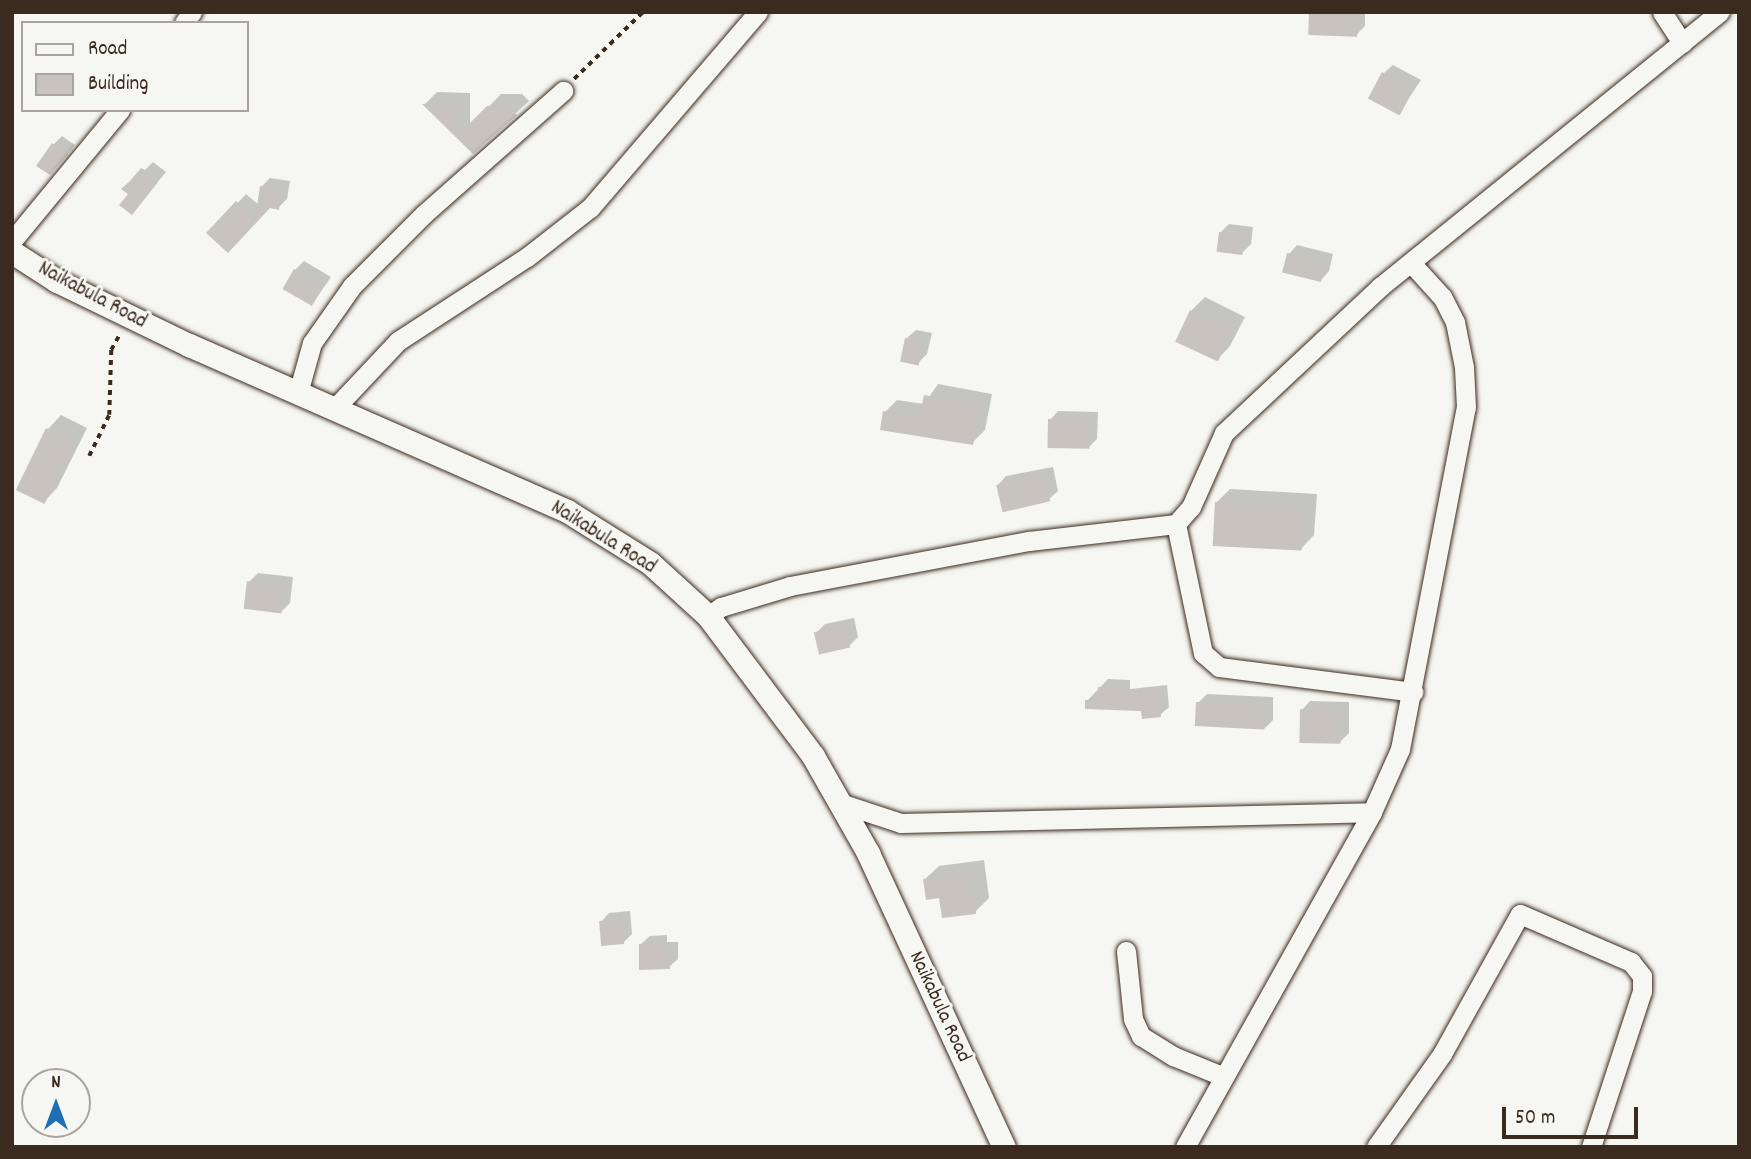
<!DOCTYPE html>
<html>
<head>
<meta charset="utf-8">
<style>
  body { margin:0 }
  #map { position:relative; width:1751px; height:1159px; overflow:hidden; background:#f6f6f2; font-family:Dekko,sans-serif }
  div>[style] { position:absolute }
  .shadow>* { inset:0; background:#0003 }
  .building>* { inset:0; background:#c8c3be; transform-origin:0 0 }
  .path>* { height:3.5px; margin-top:-1.75px; transform-origin:0; background:repeating-linear-gradient(90deg,#3b2a1e 0 5px,transparent 0 10px) }
  .roads { filter:drop-shadow(0 0 2px #3b2a1e) drop-shadow(0 0 2px #3b2a1e) }
  .minor>* { height:19px; margin:-9.5px; padding:0 9.5px; transform-origin:9.5px; border-radius:9.5px; background:#f6f6f2 }
  .tertiary>* { height:23px; margin:-11.5px; padding:0 11.5px; transform-origin:11.5px; border-radius:11.5px; background:#f6f6f2 }
  span { translate:-50% -50%; white-space:nowrap; text-align:center; line-height:1.15; -webkit-text-stroke:6px #f6f6f2; paint-order:stroke }
  .street-label { font-size:21px; color:#3b2a1e }
  .frame { position:absolute; inset:0; border:14px solid #3b2a1e; pointer-events:none }
  .legend { position:absolute; left:21px; top:21px; width:228px; height:91px; box-sizing:border-box; background:#f6f6f2; border:2px solid #aba49d; margin:0; padding:9px 12px; list-style:none; font-size:21px; color:#3b2a1e }
  .legend li { display:flex; align-items:center; gap:14px; height:35px }
  .legend b { width:35px; border:2px solid #aba49d }
  .north { position:absolute; left:21px; top:1068px; width:70px; height:70px; box-sizing:border-box; background:#f6f6f2; border:2px solid #aba49d; border-radius:50%; rotate:0deg; font-size:19px; font-weight:700; line-height:28px; text-align:center; color:#3b2a1e }
  .north::after { content:''; display:block; margin:auto; width:24px; height:32px; background:#1f6fb2; clip-path:polygon(50% 0,100% 100%,50% 72%,0 100%) }
  .scale { position:absolute; left:1502px; top:1107px; width:136px; height:32px; box-sizing:border-box; border:4px solid #3b2a1e; border-top:0; padding-left:9px; font-size:21px; line-height:24px; white-space:nowrap; color:#3b2a1e; -webkit-text-stroke:5px #f6f6f2; paint-order:stroke }
</style>
</head>
<body>
<div id="map">
  <div class="shadow">
    <div style="clip-path:polygon(1365px 12px,1365px 26px,1356px 35px,1311px 13px)"></div>
    <div style="clip-path:polygon(1393px 65px,1421px 80px,1399px 113px,1384px 73px)"></div>
    <div style="clip-path:polygon(437px 92px,470px 93px,470px 126px,501px 94px,522px 94px,529px 101px,474px 151px,425px 104px)"></div>
    <div style="clip-path:polygon(62px 136px,75px 145px,59px 164px,53px 145px)"></div>
    <div style="clip-path:polygon(153px 162px,166px 172px,132px 213px,130px 194px,123px 189px,141px 168px,145px 170px)"></div>
    <div style="clip-path:polygon(270px 178px,290px 181px,287px 199px,278px 208px,269px 206px,228px 250px,209px 233px,246px 194px,259px 205px,261px 187px)"></div>
    <div style="clip-path:polygon(1229px 224px,1253px 227px,1251px 244px,1242px 253px,1220px 233px)"></div>
    <div style="clip-path:polygon(1297px 245px,1333px 254px,1329px 271px,1321px 280px,1289px 254px)"></div>
    <div style="clip-path:polygon(304px 261px,331px 277px,313px 303px,295px 270px)"></div>
    <div style="clip-path:polygon(1205px 297px,1245px 317px,1230px 346px,1217px 360px,1191px 311px)"></div>
    <div style="clip-path:polygon(916px 330px,932px 333px,927px 354px,918px 363px,902px 359px,907px 338px)"></div>
    <div style="clip-path:polygon(938px 384px,992px 394px,985px 430px,972px 443px,885px 412px,897px 400px,924px 404px)"></div>
    <div style="clip-path:polygon(1058px 411px,1098px 412px,1097px 439px,1089px 447px,1050px 420px)"></div>
    <div style="clip-path:polygon(61px 415px,87px 428px,57px 488px,44px 502px,18px 489px,48px 429px)"></div>
    <div style="clip-path:polygon(1053px 467px,1058px 491px,1049px 499px,998px 485px,1006px 476px)"></div>
    <div style="clip-path:polygon(1230px 489px,1317px 494px,1314px 535px,1301px 549px,1217px 502px)"></div>
    <div style="clip-path:polygon(258px 573px,293px 577px,290px 603px,282px 611px,249px 582px)"></div>
    <div style="clip-path:polygon(854px 618px,858px 637px,849px 646px,816px 633px,825px 624px)"></div>
    <div style="clip-path:polygon(1108px 679px,1130px 680px,1130px 689px,1167px 685px,1169px 707px,1160px 715px,1087px 701px)"></div>
    <div style="clip-path:polygon(1207px 694px,1273px 697px,1273px 720px,1264px 729px,1198px 703px)"></div>
    <div style="clip-path:polygon(1310px 701px,1349px 702px,1349px 733px,1340px 742px,1302px 710px)"></div>
    <div style="clip-path:polygon(984px 860px,989px 898px,975px 912px,941px 896px,925px 879px,939px 866px)"></div>
    <div style="clip-path:polygon(630px 911px,632px 934px,623px 943px,601px 922px,609px 913px)"></div>
    <div style="clip-path:polygon(667px 935px,667px 942px,678px 942px,678px 959px,669px 967px,641px 944px,650px 936px)"></div>
  </div>
  <div class="building">
    <div style="left:1309px;top:12px;width:49px;height:23px;rotate:2deg"></div>
    <div style="left:1382px;top:72px;width:36px;height:30px;rotate:28deg"></div>
    <div style="clip-path:polygon(422px 104px,458px 105px,458px 135px,487px 106px,508px 106px,517px 115px,473px 154px)"></div>
    <div style="clip-path:polygon(52px 143px,68px 154px,50px 175px,36px 166px)"></div>
    <div style="clip-path:polygon(143px 170px,158px 182px,132px 215px,119px 205px,128px 194px,121px 189px)"></div>
    <div style="clip-path:polygon(260px 186px,282px 189px,279px 210px,270px 208px,228px 253px,206px 233px,236px 201px,255px 219px)"></div>
    <div style="left:1219px;top:232px;width:26px;height:20px;rotate:7deg"></div>
    <div style="left:1287px;top:253px;width:40px;height:20px;rotate:14deg"></div>
    <div style="left:294px;top:269px;width:34px;height:23px;rotate:30deg"></div>
    <div style="left:1190px;top:310px;width:47px;height:35px;rotate:25deg"></div>
    <div style="left:905px;top:338px;width:19px;height:24px;rotate:12deg"></div>
    <div style="clip-path:polygon(924px 395px,981px 406px,973px 445px,880px 430px,883px 411px,919px 418px)"></div>
    <div style="left:1048px;top:419px;width:42px;height:29px;rotate:1deg"></div>
    <div style="left:46px;top:428px;width:32px;height:69px;rotate:26deg"></div>
    <div style="left:1044px;top:474px;width:28px;height:49px;rotate:77deg"></div>
    <div style="left:1215px;top:502px;width:89px;height:44px;rotate:3deg"></div>
    <div style="left:247px;top:581px;width:38px;height:28px;rotate:7deg"></div>
    <div style="left:845px;top:625px;width:23px;height:32px;rotate:77deg"></div>
    <div style="clip-path:polygon(1098px 687px,1122px 688px,1122px 696px,1158px 693px,1161px 717px,1142px 719px,1141px 711px,1085px 709px,1085px 700px,1097px 699px)"></div>
    <div style="left:1196px;top:702px;width:69px;height:24px;rotate:3deg"></div>
    <div style="left:1300px;top:709px;width:41px;height:34px;rotate:1deg"></div>
    <div style="clip-path:polygon(971px 873px,976px 914px,942px 918px,939px 898px,926px 900px,923px 879px)"></div>
    <div style="left:622px;top:919px;width:25px;height:23px;rotate:85deg"></div>
    <div style="clip-path:polygon(659px 943px,659px 950px,670px 950px,670px 969px,639px 970px,639px 944px)"></div>
  </div>
  <div class="path">
    <div style="left:574px;top:79px;width:96px;rotate:-44.2deg"></div>
    <div style="left:89px;top:456px;width:46px;rotate:-64deg"></div>
    <div style="left:109px;top:415px;width:65px;rotate:-88.2deg"></div>
    <div style="left:111px;top:350px;width:18px;rotate:-61deg"></div>
  </div>
  <div class="roads">
    <div class="minor">
      <div style="left:1662px;top:12px;width:37px;rotate:57deg"></div>
      <div style="left:184px;top:23px;width:14px;rotate:-54deg"></div>
      <div style="left:12px;top:241px;width:170px;rotate:-50.5deg"></div>
      <div style="left:298px;top:393px;width:52px;rotate:-74.4deg"></div>
      <div style="left:312px;top:343px;width:70px;rotate:-54.9deg"></div>
      <div style="left:352px;top:286px;width:102px;rotate:-45deg"></div>
      <div style="left:424px;top:214px;width:186px;rotate:-41.5deg"></div>
      <div style="left:334px;top:409px;width:93px;rotate:-46.7deg"></div>
      <div style="left:398px;top:341px;width:154px;rotate:-33.1deg"></div>
      <div style="left:527px;top:257px;width:80px;rotate:-37.9deg"></div>
      <div style="left:590px;top:208px;width:258px;rotate:-49.4deg"></div>
      <div style="left:1176px;top:524px;width:132px;rotate:78.2deg"></div>
      <div style="left:1203px;top:653px;width:21px;rotate:41deg"></div>
      <div style="left:1219px;top:667px;width:196px;rotate:7.3deg"></div>
      <div style="left:708px;top:616px;width:16px;rotate:-35deg"></div>
      <div style="left:721px;top:607px;width:72px;rotate:-16.9deg"></div>
      <div style="left:790px;top:586px;width:243px;rotate:-10.7deg"></div>
      <div style="left:1029px;top:541px;width:148px;rotate:-6.6deg"></div>
      <div style="left:1176px;top:524px;width:23px;rotate:-49deg"></div>
      <div style="left:1191px;top:507px;width:81px;rotate:-66deg"></div>
      <div style="left:1224px;top:433px;width:214px;rotate:-43.1deg"></div>
      <div style="left:1380px;top:287px;width:437px;rotate:-39deg"></div>
      <div style="left:840px;top:803px;width:64px;rotate:18.2deg"></div>
      <div style="left:901px;top:823px;width:471px;rotate:-1.3deg"></div>
      <div style="left:1126px;top:951px;width:68px;rotate:84.1deg"></div>
      <div style="left:1133px;top:1019px;width:19px;rotate:65deg"></div>
      <div style="left:1141px;top:1036px;width:38px;rotate:32deg"></div>
      <div style="left:1173px;top:1056px;width:53px;rotate:22.2deg"></div>
      <div style="left:1185px;top:1147px;width:384px;rotate:-60.8deg"></div>
      <div style="left:1372px;top:812px;width:69px;rotate:-66deg"></div>
      <div style="left:1400px;top:749px;width:348px;rotate:-79.1deg"></div>
      <div style="left:1466px;top:407px;width:40px;rotate:-92.9deg"></div>
      <div style="left:1464px;top:367px;width:46px;rotate:-101.3deg"></div>
      <div style="left:1455px;top:322px;width:28px;rotate:-117deg"></div>
      <div style="left:1442px;top:297px;width:45px;rotate:-132.3deg"></div>
      <div style="left:1376px;top:1147px;width:114px;rotate:-54.6deg"></div>
      <div style="left:1442px;top:1054px;width:160px;rotate:-60.9deg"></div>
      <div style="left:1520px;top:914px;width:121px;rotate:23.4deg"></div>
      <div style="left:1631px;top:962px;width:18px;rotate:52deg"></div>
      <div style="left:1642px;top:976px;width:15px;rotate:90deg"></div>
      <div style="left:1642px;top:991px;width:164px;rotate:108.1deg"></div>
    </div>
    <div class="tertiary">
      <div style="left:12px;top:252px;width:54px;rotate:32.8deg"></div>
      <div style="left:57px;top:281px;width:147px;rotate:25.9deg"></div>
      <div style="left:189px;top:345px;width:413px;rotate:23.7deg"></div>
      <div style="left:567px;top:511px;width:98px;rotate:32.1deg"></div>
      <div style="left:650px;top:563px;width:79px;rotate:42.4deg"></div>
      <div style="left:708px;top:616px;width:175px;rotate:53.1deg"></div>
      <div style="left:813px;top:756px;width:112px;rotate:60.4deg"></div>
      <div style="left:868px;top:853px;width:324px;rotate:65.2deg"></div>
    </div>
  </div>
  <div class="street-label">
    <span style="left:92px;top:296px;rotate:28deg">Naikabula Road</span>
    <span style="left:603px;top:538px;rotate:32deg">Naikabula Road</span>
    <span style="left:939px;top:1007px;rotate:65deg">Naikabula Road</span>
  </div>
  <div class="frame"></div>
  <ul class="legend">
  <li><b style="height:9px;background:#f6f6f2"></b>Road</li>
  <li><b style="height:19px;background:#c8c3be"></b>Building</li>
  </ul>
  <div class="north">N</div>
  <div class="scale">50 m</div>
</div>
</body>
</html>
